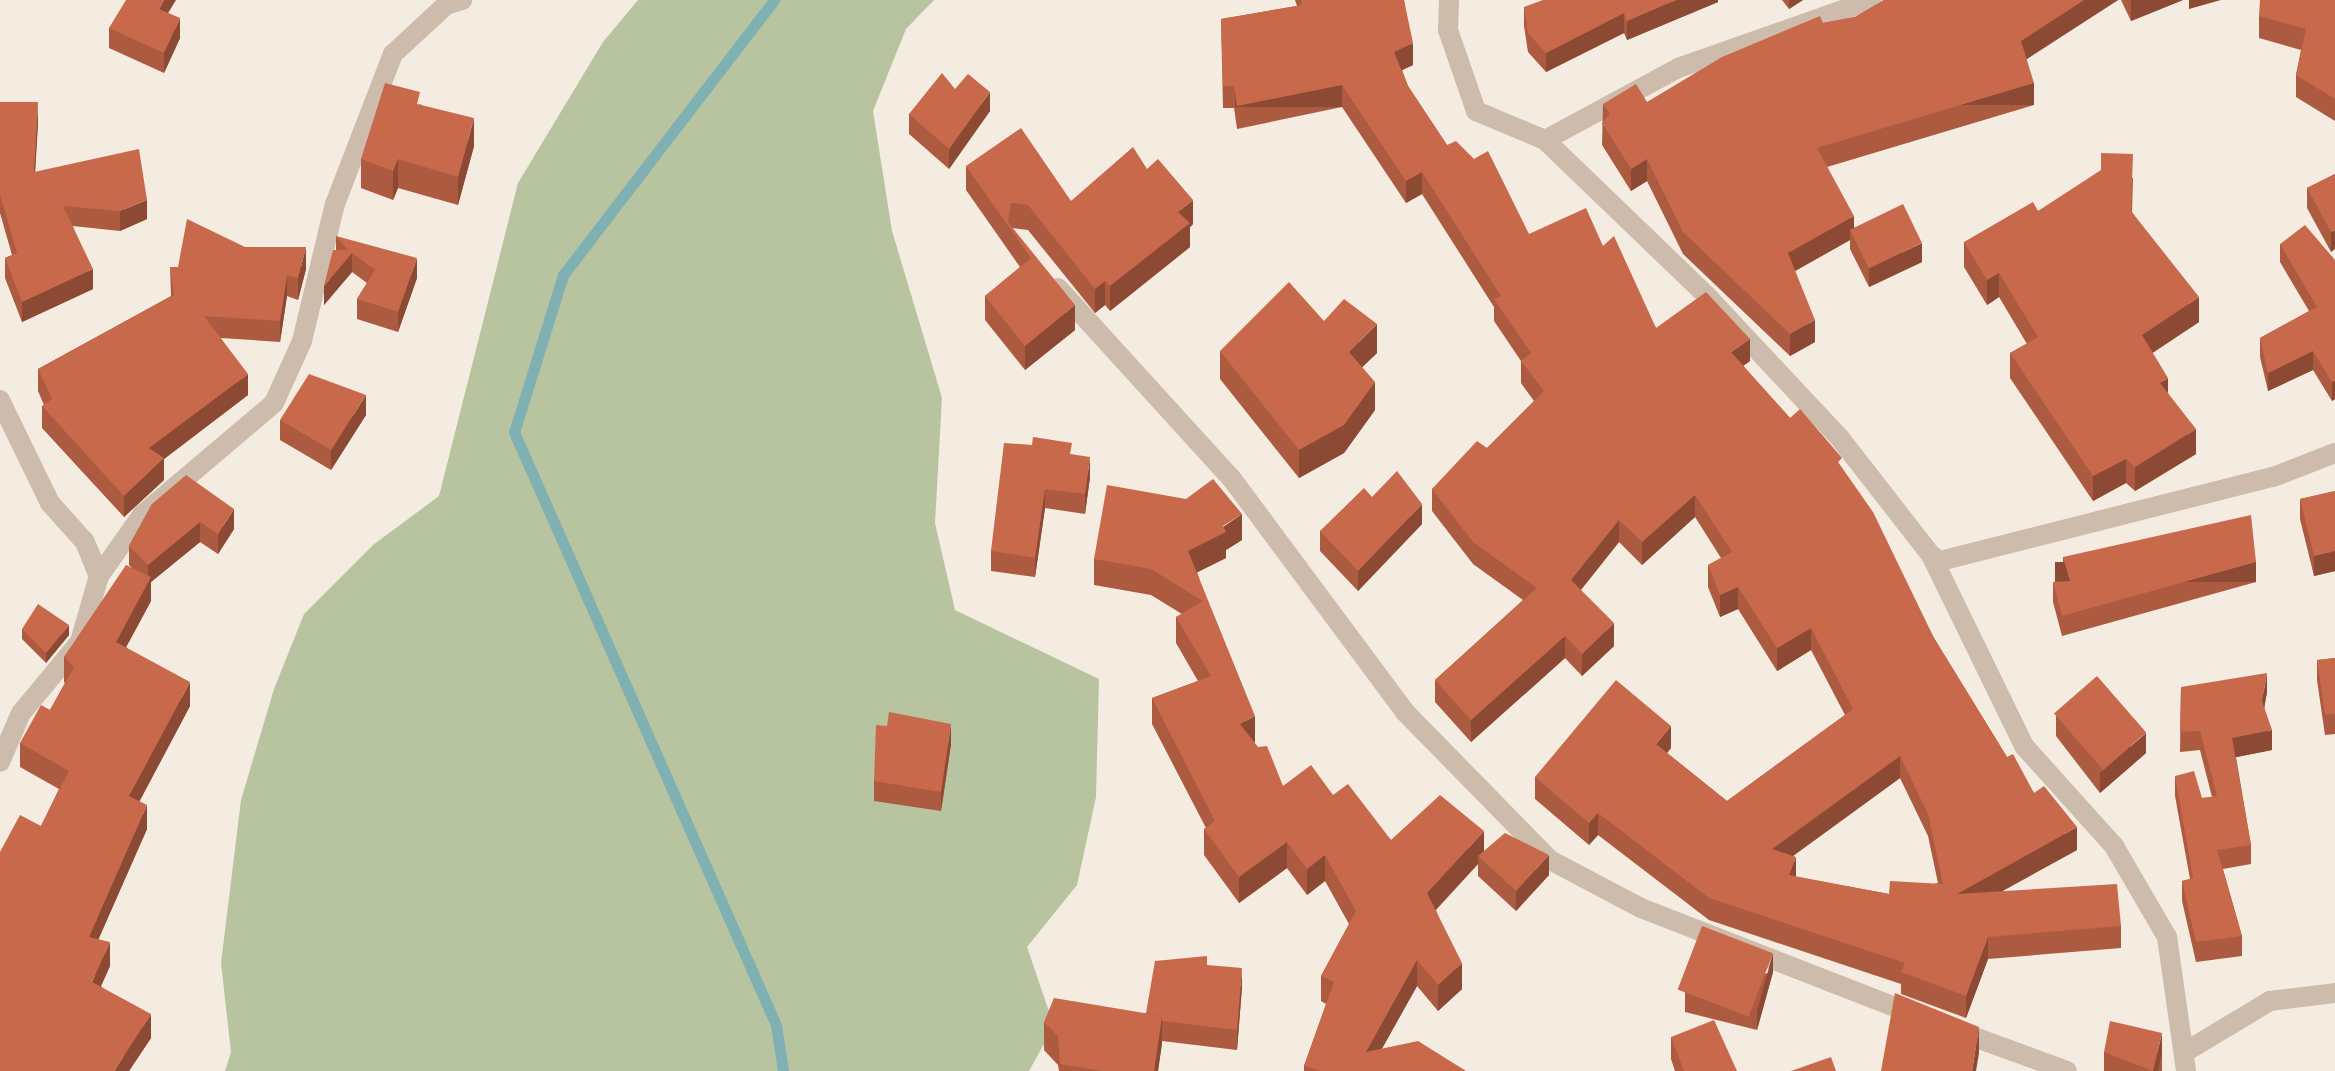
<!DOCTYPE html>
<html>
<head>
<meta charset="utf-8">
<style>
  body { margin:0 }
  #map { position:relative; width:2335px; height:1071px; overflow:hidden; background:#f4ebe1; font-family:Manrope,sans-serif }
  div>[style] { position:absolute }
  .green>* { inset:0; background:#b8c4a0 }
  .stream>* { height:11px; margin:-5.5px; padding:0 5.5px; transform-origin:5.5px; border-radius:5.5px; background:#7fb0b2 }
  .minor>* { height:20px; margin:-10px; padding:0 10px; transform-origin:10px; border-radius:10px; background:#cdbbac }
  .wall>* { inset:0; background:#ac5a40; transform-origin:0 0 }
  .shaded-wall>* { inset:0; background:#8c4a34; transform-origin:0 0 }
  .building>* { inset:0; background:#c8694b; transform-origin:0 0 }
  span { translate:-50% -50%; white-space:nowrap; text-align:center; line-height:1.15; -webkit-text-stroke:6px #fbf5ee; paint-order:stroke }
</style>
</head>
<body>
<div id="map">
  <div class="green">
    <div style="clip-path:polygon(638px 0,934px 0,906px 29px,873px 111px,892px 231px,942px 398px,935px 523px,955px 610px,1099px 679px,1096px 797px,1077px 885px,1027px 947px,1054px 1026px,1029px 1071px,225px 1071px,231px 1052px,221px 963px,241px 800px,274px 689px,304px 614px,373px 545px,439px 496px,518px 183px,603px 42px)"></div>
  </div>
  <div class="stream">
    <div style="left:774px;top:0;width:347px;rotate:127.5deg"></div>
    <div style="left:563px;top:275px;width:164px;rotate:107.3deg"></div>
    <div style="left:514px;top:432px;width:648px;rotate:66.16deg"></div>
    <div style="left:776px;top:1025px;width:47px;rotate:81.3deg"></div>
  </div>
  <div class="minor">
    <div style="left:1449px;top:0;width:30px;rotate:92deg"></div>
    <div style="left:1448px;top:30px;width:86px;rotate:70.9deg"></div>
    <div style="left:1476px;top:111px;width:75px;rotate:22.8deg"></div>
    <div style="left:1545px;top:140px;width:223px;rotate:43.9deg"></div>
    <div style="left:1706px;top:295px;width:195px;rotate:46.9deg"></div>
    <div style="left:1839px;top:437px;width:150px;rotate:52.1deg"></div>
    <div style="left:1931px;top:555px;width:212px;rotate:64deg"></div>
    <div style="left:2024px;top:746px;width:135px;rotate:48deg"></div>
    <div style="left:2114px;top:846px;width:105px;rotate:59.8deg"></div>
    <div style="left:2167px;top:937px;width:135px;rotate:81.9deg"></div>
    <div style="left:1545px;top:140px;width:151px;rotate:-28.4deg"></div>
    <div style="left:1678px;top:68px;width:205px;rotate:-19.4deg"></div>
    <div style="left:1058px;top:288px;width:258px;rotate:47.7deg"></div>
    <div style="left:1232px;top:479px;width:290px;rotate:53.4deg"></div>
    <div style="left:1405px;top:712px;width:207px;rotate:45.6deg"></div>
    <div style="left:1550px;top:860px;width:103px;rotate:27.8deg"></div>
    <div style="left:1641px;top:908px;width:297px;rotate:21.3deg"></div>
    <div style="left:0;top:400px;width:114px;rotate:64.1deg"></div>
    <div style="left:50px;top:503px;width:52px;rotate:48.1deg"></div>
    <div style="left:85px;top:542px;width:37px;rotate:68deg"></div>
    <div style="left:99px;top:576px;width:69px;rotate:106.1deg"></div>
    <div style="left:80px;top:642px;width:92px;rotate:129.7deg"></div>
    <div style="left:21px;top:713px;width:53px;rotate:113.2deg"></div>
    <div style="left:1931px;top:555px;width:11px;rotate:34deg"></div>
    <div style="left:1940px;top:561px;width:343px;rotate:-14.2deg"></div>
    <div style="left:2273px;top:477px;width:66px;rotate:-21.2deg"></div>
    <div style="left:99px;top:576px;width:75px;rotate:-54.8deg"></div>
    <div style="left:142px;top:515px;width:173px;rotate:-40.3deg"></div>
    <div style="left:274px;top:403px;width:68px;rotate:-65.7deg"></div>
    <div style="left:302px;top:341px;width:141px;rotate:-76.5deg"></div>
    <div style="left:335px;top:204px;width:161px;rotate:-68.9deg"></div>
    <div style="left:393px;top:54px;width:72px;rotate:-42.8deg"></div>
    <div style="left:446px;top:5px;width:17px;rotate:-17deg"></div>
    <div style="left:1955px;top:1030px;width:119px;rotate:20.1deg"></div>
    <div style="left:2185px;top:1052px;width:99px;rotate:-31deg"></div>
    <div style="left:2270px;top:1001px;width:65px;rotate:-7deg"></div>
  </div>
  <div class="wall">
    <div style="clip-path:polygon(evenodd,1295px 0,1404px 0,1413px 65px,1402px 70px,1408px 86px,1447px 145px,1529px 234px,1603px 246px,1656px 328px,1750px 361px,1743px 366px,1790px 418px,1842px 468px,1934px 638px,2007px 757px,2077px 850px,2002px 891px,2121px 926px,2121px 948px,1988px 959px,1966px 1018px,1901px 994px,1901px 984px,1709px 920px,1598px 835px,1589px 845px,1535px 799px,1535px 777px,1671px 748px,1667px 753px,1727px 801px,1845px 715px,1811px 650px,1777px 671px,1738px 609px,1720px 617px,1708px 587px,1708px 565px,1721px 558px,1695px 517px,1642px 565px,1619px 542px,1581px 590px,1614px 646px,1582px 676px,1565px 658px,1471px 742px,1435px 702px,1435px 680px,1523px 600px,1473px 564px,1432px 511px,1432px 489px,1487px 448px,1534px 401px,1521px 383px,1521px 361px,1494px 321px,1494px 307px,1422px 194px,1406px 203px,1342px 107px,1237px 129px,1234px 108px,1223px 108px,1221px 19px,1297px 6px,1295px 0,1900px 778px,1928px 836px,1938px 883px,1889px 894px,1796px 877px,1793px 856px,1900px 778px)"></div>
    <div style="clip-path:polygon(1718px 0,1718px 2px,1627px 40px,1624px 33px,1546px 72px,1528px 52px,1524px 26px,1524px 7px)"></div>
    <div style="clip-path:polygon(1782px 0,1803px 0,1789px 9px)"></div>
    <div style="clip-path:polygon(1884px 0,2118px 0,2026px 59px,2034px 105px,1827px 167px,1854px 227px,1922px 262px,1869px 287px,1850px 249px,1850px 240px,1795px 271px,1815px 342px,1790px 356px,1683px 254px,1647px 181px,1631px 191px,1602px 145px,1603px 104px,1647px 102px,1823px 23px,1855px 17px)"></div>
    <div style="clip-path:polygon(2121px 0,2183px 0,2131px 21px)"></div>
    <div style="clip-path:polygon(2335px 0,2335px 121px,2296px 97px,2296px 75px,2301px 50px,2259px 38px,2259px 16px)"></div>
    <div style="clip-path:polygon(168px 13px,180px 38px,164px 73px,109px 48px,109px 28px)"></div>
    <div style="clip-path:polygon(955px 89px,990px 111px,949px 169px,909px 134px,909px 114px)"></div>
    <div style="clip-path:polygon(0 102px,38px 122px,35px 172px,147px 219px,120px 231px,73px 226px,93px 289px,22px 322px,5px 278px,5px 258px,12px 255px,0 213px)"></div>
    <div style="clip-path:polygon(420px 104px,474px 146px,458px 205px,398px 188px,393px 200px,361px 188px,361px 159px)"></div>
    <div style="clip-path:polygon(966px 166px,1071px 201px,1147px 169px,1193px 224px,1190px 227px,1190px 247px,1110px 311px,1105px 305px,1095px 313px,1028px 230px,1013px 228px,1075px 330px,1025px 370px,985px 320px,985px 296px,1020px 267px,966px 190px)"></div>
    <div style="clip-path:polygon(2335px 174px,2331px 252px,2307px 208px,2307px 188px)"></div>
    <div style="clip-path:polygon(2133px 178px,2132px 212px,2199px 322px,2152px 353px,2168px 393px,2196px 454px,2135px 491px,2126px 483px,2093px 501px,2010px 378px,2010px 353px,2027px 344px,1999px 297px,1987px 305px,1964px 267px,1964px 242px,2038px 211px)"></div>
    <div style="clip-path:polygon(336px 236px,417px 278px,398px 332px,357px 319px,357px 299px,367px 283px,352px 272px,324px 305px,336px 250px)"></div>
    <div style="clip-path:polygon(2280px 244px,2335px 260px,2335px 399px,2332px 401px,2313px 370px,2268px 391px,2260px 357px,2260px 338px,2309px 311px,2280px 262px)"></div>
    <div style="clip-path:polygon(245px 247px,306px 269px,298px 300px,287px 296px,280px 342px,221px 338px,248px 395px,164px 459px,164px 480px,124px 517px,42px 428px,42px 406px,44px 405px,38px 391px,38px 369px,171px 296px,170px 267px,178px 267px)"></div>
    <div style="clip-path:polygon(1324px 321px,1377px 353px,1362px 367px,1375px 410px,1344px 453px,1299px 478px,1220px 379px,1220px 351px)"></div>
    <div style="clip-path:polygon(366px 415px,331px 470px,280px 440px,280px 420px)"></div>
    <div style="clip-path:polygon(1072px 454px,1090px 477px,1085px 514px,1045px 508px,1035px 577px,991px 571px,991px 551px)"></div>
    <div style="clip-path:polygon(2335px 491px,2335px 571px,2314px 576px,2300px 519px,2300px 499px)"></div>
    <div style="clip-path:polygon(1372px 497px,1422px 524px,1358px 591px,1320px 551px,1320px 531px)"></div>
    <div style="clip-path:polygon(152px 504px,234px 529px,218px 554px,200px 542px,151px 582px,151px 601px,126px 647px,190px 706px,139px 802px,147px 829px,98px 939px,110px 966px,101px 986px,151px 1038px,129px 1071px,41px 826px,59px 789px,20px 767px,20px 743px,50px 710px,65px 683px,64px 682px,64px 657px,132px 568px,129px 565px,129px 546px)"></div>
    <div style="clip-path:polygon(1242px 540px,1226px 550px,1226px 558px,1197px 572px,1254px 743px,1283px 786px,1333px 795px,1391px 840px,1484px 851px,1549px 875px,1516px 911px,1478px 876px,1478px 864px,1436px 910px,1462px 989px,1438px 1011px,1417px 986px,1382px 1049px,1466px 1071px,1304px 1071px,1304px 1066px,1326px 1004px,1321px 1001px,1321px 976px,1349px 924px,1325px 881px,1307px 895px,1287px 868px,1239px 903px,1204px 855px,1204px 829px,1206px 828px,1152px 724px,1152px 698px,1198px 681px,1176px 643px,1176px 617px,1182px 614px,1151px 595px,1094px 585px,1094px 559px)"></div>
    <div style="clip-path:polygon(2063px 557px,2256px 582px,2062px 636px,2053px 602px,2053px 582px,2064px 581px,2063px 577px)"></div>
    <div style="clip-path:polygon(22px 629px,69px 635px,46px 663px,22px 639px)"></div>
    <div style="clip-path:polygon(2335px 658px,2335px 734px,2325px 735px,2317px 680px,2317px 660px)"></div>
    <div style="clip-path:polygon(2181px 687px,2267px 692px,2264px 708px,2272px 750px,2236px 757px,2251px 845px,2251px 864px,2223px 869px,2242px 936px,2242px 956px,2196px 962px,2182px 901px,2182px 881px,2190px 879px,2175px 796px,2175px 776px,2202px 798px,2212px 797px,2200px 750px,2180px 752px)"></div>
    <div style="clip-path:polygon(2056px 716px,2146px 753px,2100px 793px,2056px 736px)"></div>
    <div style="clip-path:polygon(951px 744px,941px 811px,874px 801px,874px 781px)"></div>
    <div style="clip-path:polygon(1207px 965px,1242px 987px,1237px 1050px,1162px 1041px,1158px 1071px,1059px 1071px,1058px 1065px,1044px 1050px,1044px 1022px,1146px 1013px)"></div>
    <div style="clip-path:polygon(1773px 972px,1757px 1030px,1685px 1012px,1685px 992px)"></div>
    <div style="clip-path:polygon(1671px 1037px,1737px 1071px,1675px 1071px,1671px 1059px)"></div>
    <div style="left:2104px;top:1052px;width:58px;height:19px"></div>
  </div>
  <div class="shaded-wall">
    <div style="clip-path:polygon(164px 0,176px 0,159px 28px,159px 9px)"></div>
    <div style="clip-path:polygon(1676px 0,1718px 0,1718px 2px,1627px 40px,1627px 21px)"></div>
    <div style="clip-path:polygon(1789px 0,1803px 0,1789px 9px)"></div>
    <div style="clip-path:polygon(2084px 0,2118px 0,2021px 63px,2021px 41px)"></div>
    <div style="clip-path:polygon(2131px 0,2183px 0,2131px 21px)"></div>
    <div style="clip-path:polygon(2189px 0,2221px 0,2189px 9px)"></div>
    <div style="clip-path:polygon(1624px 13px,1624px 33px,1546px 72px,1546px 53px)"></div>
    <div style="clip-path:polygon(180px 18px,180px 38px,164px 73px,164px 53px)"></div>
    <div style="clip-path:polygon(1413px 43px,1413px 65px,1394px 74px,1394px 52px)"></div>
    <div style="left:2034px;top:83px;width:22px;height:227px;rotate:90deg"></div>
    <div style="left:1342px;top:85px;width:22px;height:107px;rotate:90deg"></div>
    <div style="clip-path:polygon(990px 92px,990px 111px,949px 169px,949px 149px)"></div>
    <div style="clip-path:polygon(38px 102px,38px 122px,34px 192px,34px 172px)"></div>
    <div style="clip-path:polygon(474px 118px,474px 146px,458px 205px,458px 177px)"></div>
    <div style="clip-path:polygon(398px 159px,398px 188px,393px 200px,393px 171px)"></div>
    <div style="clip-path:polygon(1647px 159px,1647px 181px,1631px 191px,1631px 169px)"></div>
    <div style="clip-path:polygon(1422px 172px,1422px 194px,1406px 203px,1406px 181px)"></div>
    <div style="clip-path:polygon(147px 200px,147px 219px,120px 231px,120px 211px)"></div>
    <div style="clip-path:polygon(1193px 200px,1193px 224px,1190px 227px,1190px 247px,1110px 311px,1110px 286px,1178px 212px)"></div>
    <div style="clip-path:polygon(1854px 216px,1854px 238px,1850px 229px,1850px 240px,1788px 275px,1788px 253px)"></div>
    <div style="clip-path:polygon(2335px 230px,2335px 249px,2331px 252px,2331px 232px)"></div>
    <div style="clip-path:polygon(1922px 243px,1922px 262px,1869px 287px,1869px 268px)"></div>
    <div style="clip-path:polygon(306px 247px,306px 269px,298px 300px,298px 278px)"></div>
    <div style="clip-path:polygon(352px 253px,352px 272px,324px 305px,324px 286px)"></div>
    <div style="clip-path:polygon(417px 258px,417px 278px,398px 332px,398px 312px)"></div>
    <div style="clip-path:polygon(93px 269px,93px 289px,22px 322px,22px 302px)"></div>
    <div style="clip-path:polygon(1999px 273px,1999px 297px,1987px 305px,1987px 280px)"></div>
    <div style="clip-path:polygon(287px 275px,287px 296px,280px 342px,280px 321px)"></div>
    <div style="clip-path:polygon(1105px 281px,1105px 305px,1095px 313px,1095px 289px)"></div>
    <div style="clip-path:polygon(2199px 297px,2199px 322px,2142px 360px,2142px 335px)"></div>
    <div style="clip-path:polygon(1075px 305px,1075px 330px,1025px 370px,1025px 346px)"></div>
    <div style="clip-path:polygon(1815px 320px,1815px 342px,1790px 356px,1790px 334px)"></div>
    <div style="clip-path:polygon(1377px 324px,1377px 353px,1349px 380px,1349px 352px)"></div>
    <div style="clip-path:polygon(1750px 339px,1750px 361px,1731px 374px,1731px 352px)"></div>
    <div style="clip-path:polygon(2313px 351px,2313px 370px,2268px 391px,2268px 373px)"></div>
    <div style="clip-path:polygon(248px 374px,248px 395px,164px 459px,164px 480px,124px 517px,124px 496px,149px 448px)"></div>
    <div style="clip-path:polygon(2168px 378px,2168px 403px,2160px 383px)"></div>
    <div style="clip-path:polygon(2335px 381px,2335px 399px,2332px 401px,2332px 382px)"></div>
    <div style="clip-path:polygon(1375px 382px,1375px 410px,1344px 453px,1299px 478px,1299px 450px)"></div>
    <div style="clip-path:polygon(366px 395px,366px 415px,331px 470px,331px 450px)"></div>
    <div style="clip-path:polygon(2196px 429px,2196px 454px,2135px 491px,2135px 467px)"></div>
    <div style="clip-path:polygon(1090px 457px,1090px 477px,1085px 514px,1085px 494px)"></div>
    <div style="clip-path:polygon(2126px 459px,2126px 483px,2093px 501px,2093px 476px)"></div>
    <div style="clip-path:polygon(1045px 489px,1045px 508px,1035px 577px,1035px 558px)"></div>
    <div style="clip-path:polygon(1695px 495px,1695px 517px,1642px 565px,1642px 542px)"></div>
    <div style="clip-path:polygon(1422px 504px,1422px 524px,1358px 591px,1358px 571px)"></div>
    <div style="clip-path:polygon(234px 509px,234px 529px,218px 554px,218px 534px)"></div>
    <div style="clip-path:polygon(1242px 514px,1242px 540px,1226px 550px,1226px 558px,1188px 577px,1188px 551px)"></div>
    <div style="clip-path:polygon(1619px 520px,1619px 542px,1571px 602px,1571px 580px)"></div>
    <div style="clip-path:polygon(200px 522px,200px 542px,151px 582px,151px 601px,116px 666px,116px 642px,148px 582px,148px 565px)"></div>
    <div style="clip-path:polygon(2335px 551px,2335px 571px,2314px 576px,2314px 556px)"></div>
    <div style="left:2256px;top:562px;width:20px;height:201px;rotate:90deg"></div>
    <div style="clip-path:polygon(1738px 587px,1738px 609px,1720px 617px,1720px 595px)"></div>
    <div style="clip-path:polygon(1614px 623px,1614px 646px,1582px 676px,1582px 654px)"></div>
    <div style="clip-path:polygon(69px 625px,69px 635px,46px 663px,46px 653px)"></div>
    <div style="clip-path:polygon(1811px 628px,1811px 650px,1777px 671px,1777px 648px)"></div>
    <div style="clip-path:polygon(1565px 636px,1565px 658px,1471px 742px,1471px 720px)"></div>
    <div style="clip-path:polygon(2267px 673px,2267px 692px,2262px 721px,2262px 701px)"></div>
    <div style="clip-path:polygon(190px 682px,190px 706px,129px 821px,129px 796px)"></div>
    <div style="clip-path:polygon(1255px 716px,1255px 742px,1240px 750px,1240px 724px)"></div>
    <div style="clip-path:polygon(951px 724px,951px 744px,941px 811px,941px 792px)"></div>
    <div style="clip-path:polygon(1671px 726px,1671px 748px,1656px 766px,1656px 744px)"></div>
    <div style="clip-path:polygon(2272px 730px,2272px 750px,2232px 758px,2232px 738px)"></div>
    <div style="clip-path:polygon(2146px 733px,2146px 753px,2100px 793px,2100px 773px)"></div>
    <div style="clip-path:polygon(1900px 756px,1900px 778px,1772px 871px,1772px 849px)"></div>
    <div style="clip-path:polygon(147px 805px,147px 829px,89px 961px,89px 937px)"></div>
    <div style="clip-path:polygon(1598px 813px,1598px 835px,1589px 845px,1589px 823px)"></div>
    <div style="clip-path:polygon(2077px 827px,2077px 850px,1957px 916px,1957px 894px)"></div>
    <div style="clip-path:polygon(1484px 831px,1484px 857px,1478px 856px,1478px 864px,1427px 919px,1427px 893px)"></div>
    <div style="clip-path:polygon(1287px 842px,1287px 868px,1239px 903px,1239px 877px)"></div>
    <div style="clip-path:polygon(1325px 855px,1325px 881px,1307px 895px,1307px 869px)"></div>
    <div style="clip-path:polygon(1549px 855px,1549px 875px,1516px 911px,1516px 891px)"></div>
    <div style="clip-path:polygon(1796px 857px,1796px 879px,1789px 875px)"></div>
    <div style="clip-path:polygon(1988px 937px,1988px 959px,1966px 1018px,1966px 996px)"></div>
    <div style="clip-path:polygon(110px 942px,110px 966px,92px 1006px,92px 982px)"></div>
    <div style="clip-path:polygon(1773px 953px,1773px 972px,1757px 1030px,1757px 1011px)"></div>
    <div style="clip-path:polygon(1417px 960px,1417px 986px,1369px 1071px,1366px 1052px)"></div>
    <div style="clip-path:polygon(1462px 963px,1462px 989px,1438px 1011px,1438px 985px)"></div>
    <div style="clip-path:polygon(1242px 968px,1242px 987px,1237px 1050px,1237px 1030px)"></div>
    <div style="clip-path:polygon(151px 1014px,151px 1038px,129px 1071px,114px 1071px)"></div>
    <div style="clip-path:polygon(1162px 1016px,1162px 1044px,1158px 1071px,1154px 1071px)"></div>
    <div style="clip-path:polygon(1979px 1027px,1979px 1053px,1976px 1071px,1972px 1071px)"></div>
    <div style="clip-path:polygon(2162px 1033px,2162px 1052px,2158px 1071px,2153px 1071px)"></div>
  </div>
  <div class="building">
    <div style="clip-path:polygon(126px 0,164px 0,159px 9px,180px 18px,164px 53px,109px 28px)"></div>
    <div style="clip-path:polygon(evenodd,1301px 0,1404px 0,1413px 43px,1394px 52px,1408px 86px,1447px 145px,1456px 141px,1474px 159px,1488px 151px,1529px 234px,1586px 208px,1603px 246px,1614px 236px,1656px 328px,1706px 292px,1750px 339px,1731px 352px,1790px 418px,1800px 409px,1842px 458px,1838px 462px,1873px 512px,1934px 638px,2007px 757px,2013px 754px,2034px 793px,2044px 786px,2077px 827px,1957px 894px,2117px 884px,2121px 926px,1988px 937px,1966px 996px,1901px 972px,1905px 963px,1709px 898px,1598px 813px,1589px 823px,1535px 777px,1616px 680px,1671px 726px,1656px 744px,1727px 801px,1853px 709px,1811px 628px,1777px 648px,1738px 587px,1720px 595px,1708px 565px,1732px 552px,1695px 495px,1642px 542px,1619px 520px,1571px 580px,1614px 623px,1582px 654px,1565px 636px,1471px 720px,1435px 680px,1537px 588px,1473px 542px,1432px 489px,1477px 441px,1487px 448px,1544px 391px,1521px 361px,1531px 353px,1494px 299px,1501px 296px,1422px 172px,1406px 181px,1342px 85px,1237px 106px,1234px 86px,1223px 86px,1221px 19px,1302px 5px,1301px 0,1900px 756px,1928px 814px,1943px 884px,1890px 881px,1889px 894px,1789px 875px,1796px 857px,1772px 849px,1900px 756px)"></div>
    <div style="clip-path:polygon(1543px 0,1676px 0,1627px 21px,1624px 13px,1546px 53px,1528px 33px,1524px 7px)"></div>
    <div style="clip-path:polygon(1884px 0,2084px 0,2021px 41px,2034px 83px,1817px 148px,1854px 216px,1788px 253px,1815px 320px,1790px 334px,1683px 232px,1647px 159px,1631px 169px,1602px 123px,1610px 114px,1603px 104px,1636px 84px,1647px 102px,1722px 57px,1820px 16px,1823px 23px,1855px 17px)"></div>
    <div style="clip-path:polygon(2260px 0,2335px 0,2335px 99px,2296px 75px,2306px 29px,2259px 16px)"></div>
    <div style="clip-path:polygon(942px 73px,955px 89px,968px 74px,990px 92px,949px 149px,909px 114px)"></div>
    <div style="clip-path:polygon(385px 83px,420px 92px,417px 104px,474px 118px,458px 177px,398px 159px,393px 171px,361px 159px)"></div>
    <div style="clip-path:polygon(0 102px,38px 102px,34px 172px,139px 149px,147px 200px,120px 211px,63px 206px,93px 269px,22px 302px,5px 258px,17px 253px,0 194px)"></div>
    <div style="clip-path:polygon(1021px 128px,1071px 201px,1133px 147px,1147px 169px,1158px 159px,1193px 200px,1178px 212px,1190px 223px,1110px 286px,1105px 281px,1095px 289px,1028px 205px,1011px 203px,1008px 222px,1075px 305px,1025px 346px,985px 296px,1031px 258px,966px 166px)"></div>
    <div style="clip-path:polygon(2101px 153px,2133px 154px,2131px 211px,2199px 297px,2142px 335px,2168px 378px,2160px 383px,2196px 429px,2135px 467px,2126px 459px,2093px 476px,2010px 353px,2038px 337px,1999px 273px,1987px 280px,1964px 242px,2033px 202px,2038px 211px,2101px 170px)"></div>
    <div style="clip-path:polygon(2335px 174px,2335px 230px,2331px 232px,2307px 188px)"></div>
    <div style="left:1903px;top:204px;width:43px;height:59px;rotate:64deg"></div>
    <div style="clip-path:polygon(187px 219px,245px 247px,306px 247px,298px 278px,287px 275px,280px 321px,204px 316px,248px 374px,149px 448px,164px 458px,124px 496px,42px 406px,52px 399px,38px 369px,174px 295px,170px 267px,178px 267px)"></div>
    <div style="clip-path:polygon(2305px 225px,2335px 260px,2335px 381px,2332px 382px,2313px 351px,2268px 373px,2260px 338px,2317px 307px,2280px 244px)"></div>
    <div style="clip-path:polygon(336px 236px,417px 258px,398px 312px,357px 299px,375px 270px,352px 253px,324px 286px,333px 250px,348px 250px)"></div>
    <div style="clip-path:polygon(1289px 282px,1324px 321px,1344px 299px,1377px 324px,1349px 352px,1375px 382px,1344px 425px,1299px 450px,1220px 351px)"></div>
    <div style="clip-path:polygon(309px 374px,366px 395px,331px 450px,280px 420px)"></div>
    <div style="clip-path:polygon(1033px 437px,1072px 443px,1070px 454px,1090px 457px,1085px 494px,1045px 489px,1035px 558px,991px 551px,1004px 443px,1032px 445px)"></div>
    <div style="clip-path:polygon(1397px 471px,1422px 504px,1358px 571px,1320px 531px,1364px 488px,1372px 497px)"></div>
    <div style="clip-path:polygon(186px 475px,234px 509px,218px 534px,200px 522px,148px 565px,129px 546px,152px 504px)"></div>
    <div style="clip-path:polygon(1213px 479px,1242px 514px,1223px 526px,1226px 532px,1188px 551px,1255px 716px,1240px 724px,1229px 710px,1258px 747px,1267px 746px,1283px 786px,1311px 765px,1333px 795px,1348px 784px,1391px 840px,1440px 795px,1484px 831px,1427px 893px,1462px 963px,1438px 985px,1417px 960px,1366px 1052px,1418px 1041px,1466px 1071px,1322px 1071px,1304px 1066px,1334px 982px,1321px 976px,1356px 911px,1325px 855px,1307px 869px,1287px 842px,1239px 877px,1204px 829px,1215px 821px,1152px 698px,1211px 676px,1176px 617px,1203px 601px,1151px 569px,1094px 559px,1107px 485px,1186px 499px)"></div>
    <div style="clip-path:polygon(2335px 491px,2335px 551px,2314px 556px,2300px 499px)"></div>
    <div style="clip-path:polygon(2251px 515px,2256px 562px,2062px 616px,2053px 582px,2070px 581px,2063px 557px)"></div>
    <div style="clip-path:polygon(126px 565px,151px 577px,116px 642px,190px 682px,129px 796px,147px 805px,89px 937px,110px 942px,92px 982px,151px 1014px,114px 1071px,0 1071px,0 852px,20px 815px,41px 826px,69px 771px,20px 743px,41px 705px,50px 710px,74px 667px,64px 657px)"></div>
    <div style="clip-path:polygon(38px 604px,69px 625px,46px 653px,22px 629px)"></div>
    <div style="clip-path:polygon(2335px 658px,2335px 714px,2325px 715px,2317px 660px)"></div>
    <div style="clip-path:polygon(2267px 673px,2262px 701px,2272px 730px,2232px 738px,2251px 845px,2217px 850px,2242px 936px,2196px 942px,2182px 881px,2193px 878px,2175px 776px,2194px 771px,2202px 798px,2217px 796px,2200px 731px,2180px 732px,2181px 687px)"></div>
    <div style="left:2097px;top:676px;width:75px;height:57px;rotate:49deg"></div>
    <div style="clip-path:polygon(889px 712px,951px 724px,941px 792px,874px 781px,876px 725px,887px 726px)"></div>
    <div style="clip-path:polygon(1505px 833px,1549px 855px,1516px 891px,1478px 856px)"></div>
    <div style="left:1702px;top:926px;width:76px;height:68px;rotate:21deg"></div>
    <div style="clip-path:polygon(1207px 956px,1207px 965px,1242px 968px,1237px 1030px,1162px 1021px,1162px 1016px,1146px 1013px,1155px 961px)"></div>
    <div style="clip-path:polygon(1895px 993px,1979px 1027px,1972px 1071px,1881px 1071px)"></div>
    <div style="clip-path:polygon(1054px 998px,1162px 1016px,1154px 1071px,1103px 1071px,1060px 1064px,1058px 1036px,1044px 1022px)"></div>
    <div style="clip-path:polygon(1714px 1020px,1737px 1071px,1684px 1071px,1671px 1037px)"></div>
    <div style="clip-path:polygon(2110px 1021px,2162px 1033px,2153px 1071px,2104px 1052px)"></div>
    <div style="clip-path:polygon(1831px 1057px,1836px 1071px,1791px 1071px)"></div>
  </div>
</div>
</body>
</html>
